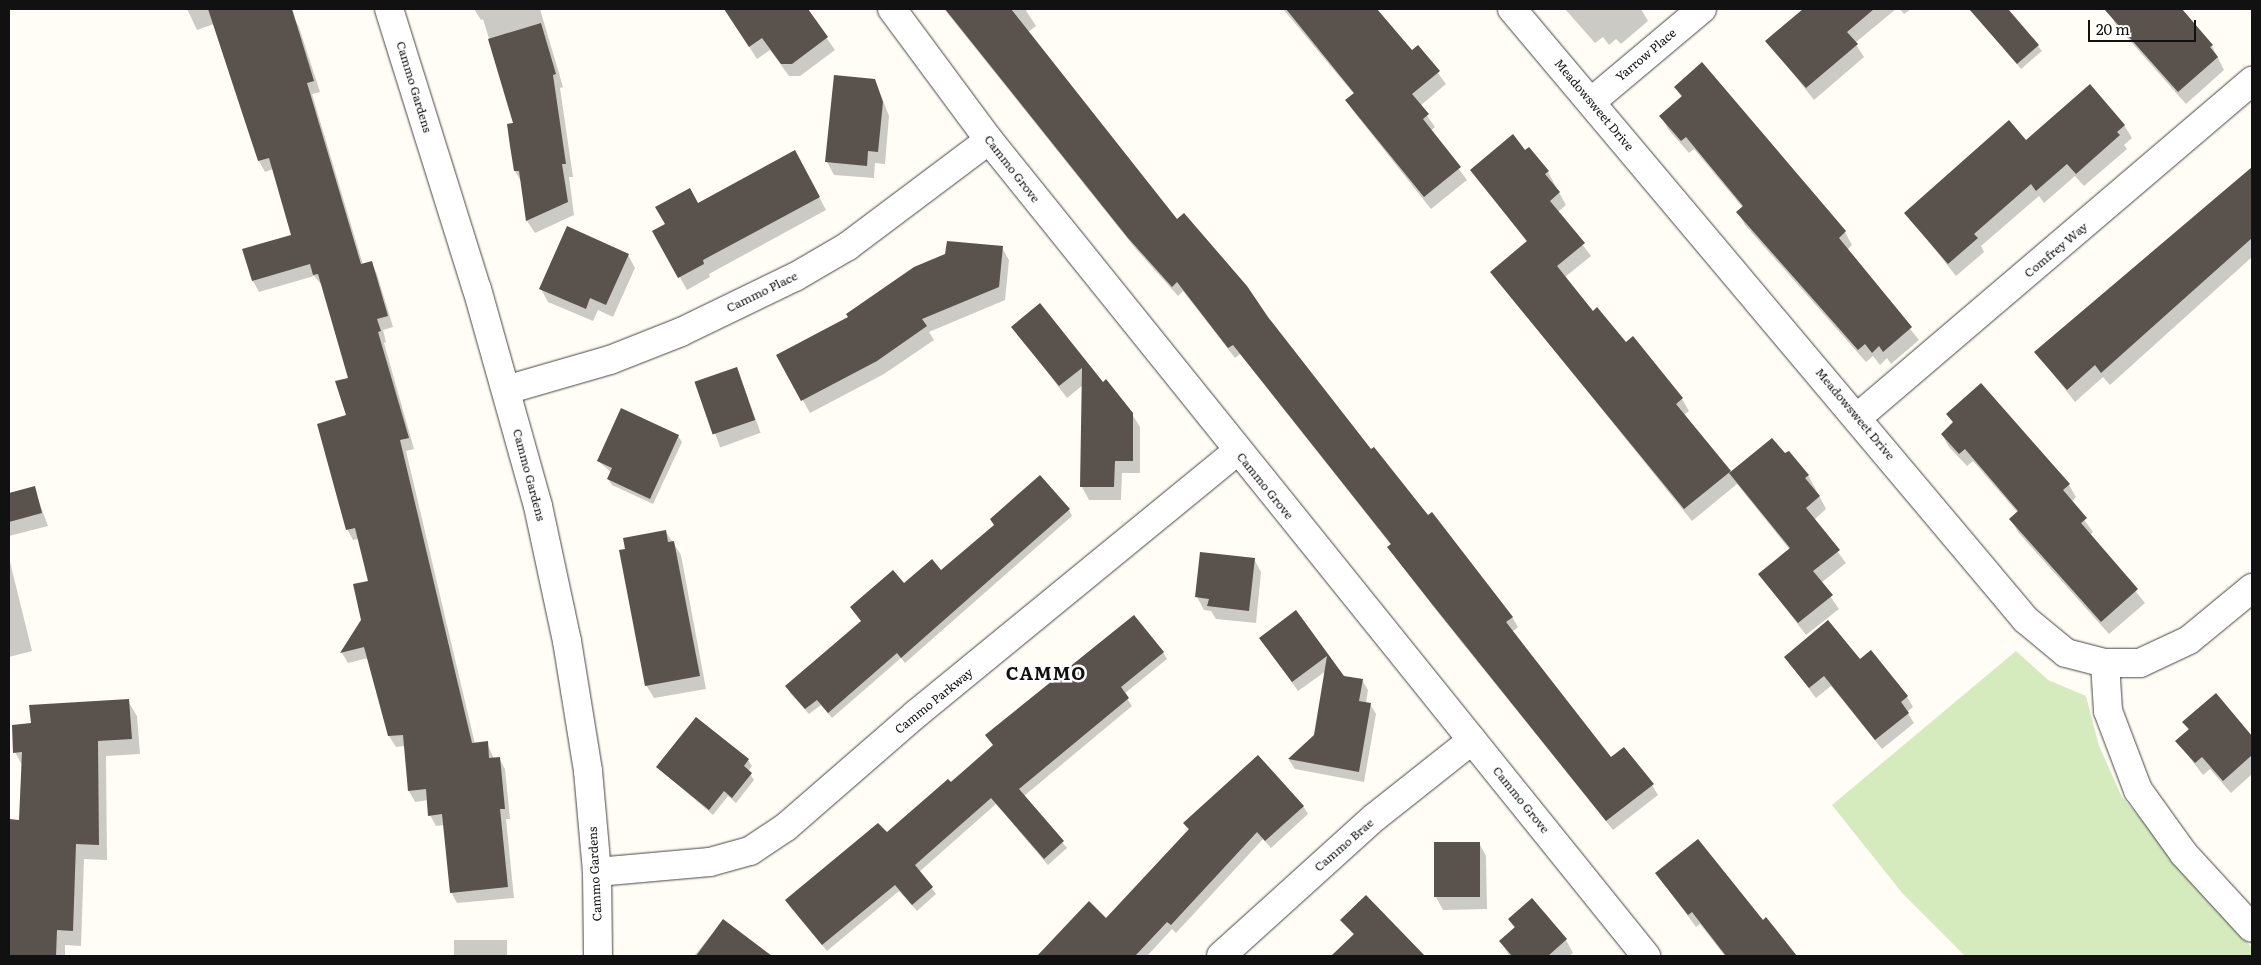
<!DOCTYPE html>
<html>
<head>
<meta charset="utf-8">
<style>
  body { margin:0 }
  #map { position:relative; width:2261px; height:965px; overflow:hidden; background:#fffdf5; font-family:Literata,serif }
  div>[style] { position:absolute }
  .green>* { inset:0; background:#d5ebbd }
  .shadow>* { inset:0; background:#0003; transform-origin:0 0 }
  .building>* { inset:0; background:#5a524d; transform-origin:0 0 }
  .roads { filter:drop-shadow(0 0 1px #444) drop-shadow(0 0 1px #444) }
  .minor>* { height:28px; margin:-14px; padding:0 14px; transform-origin:14px; border-radius:14px; background:#fff }
  span { translate:-50% -50%; white-space:nowrap; text-align:center; line-height:1.15; -webkit-text-stroke:5px #fff; paint-order:stroke }
  .street-label { font-size:12px; color:#111 }
  .district-label { font-size:18px; color:#111; font-weight:700; letter-spacing:1px }
  .frame { position:absolute; inset:0; border:10px solid #111; pointer-events:none }
  .scale { position:absolute; left:2088px; top:20px; width:108px; height:22px; box-sizing:border-box; border:2px solid #111; border-top:0; padding-left:6px; font-size:15px; line-height:18px; white-space:nowrap; color:#111; -webkit-text-stroke:4px #fff; paint-order:stroke }
</style>
</head>
<body>
<div id="map">
  <div class="green">
    <div style="clip-path:polygon(2016px 651px,2048px 680px,2086px 696px,2099px 746px,2122px 797px,2252px 948px,2252px 956px,1965px 956px,1903px 894px,1832px 805px)"></div>
  </div>
  <div class="shadow">
    <div style="clip-path:polygon(187px 9px,282px 9px,285px 18px,293px 16px,299px 27px,320px 92px,312px 94px,363px 265px,371px 263px,377px 274px,393px 327px,383px 330px,386px 342px,384px 343px,414px 449px,406px 451px,475px 744px,487px 743px,494px 759px,499px 758px,505px 769px,510px 819px,506px 819px,514px 898px,457px 903px,451px 892px,444px 825px,436px 826px,430px 815px,428px 800px,415px 802px,409px 791px,405px 746px,396px 747px,389px 736px,368px 658px,348px 663px,342px 653px,362px 620px,369px 582px,359px 539px,353px 540px,347px 529px,349px 379px,322px 285px,314px 276px,259px 292px,253px 281px,244px 250px,292px 236px,273px 169px,265px 172px,259px 161px,214px 24px,197px 30px)"></div>
    <div style="clip-path:polygon(474px 9px,540px 9px,563px 87px,560px 88px,573px 177px,569px 177px,574px 215px,535px 233px,527px 221px,522px 183px,515px 171px,515px 124px,483px 19px,481px 20px)"></div>
    <div style="clip-path:polygon(725px 9px,806px 9px,835px 50px,800px 76px,789px 76px,770px 50px,757px 59px)"></div>
    <div style="clip-path:polygon(944px 9px,1025px 9px,1036px 26px,1028px 32px,1176px 221px,1267px 318px,1371px 451px,1512px 617px,1518px 627px,1512px 632px,1611px 759px,1652px 785px,1658px 795px,1613px 830px,1439px 614px,1395px 557px,1389px 547px,1391px 545px,1240px 354px,1235px 358px,1183px 291px,1178px 296px,1135px 248px)"></div>
    <div style="clip-path:polygon(1283px 9px,1364px 9px,1412px 52px,1418px 46px,1446px 84px,1420px 106px,1435px 127px,1430px 131px,1467px 180px,1431px 209px,1354px 112px,1347px 100px,1354px 94px)"></div>
    <div style="clip-path:polygon(1565px 9px,1641px 9px,1648px 21px,1621px 44px,1616px 39px,1609px 45px,1603px 37px,1595px 43px)"></div>
    <div style="clip-path:polygon(1805px 9px,1896px 9px,1855px 43px,1864px 57px,1814px 100px,1767px 41px)"></div>
    <div style="clip-path:polygon(1900px 9px,1911px 9px,1904px 14px)"></div>
    <div style="clip-path:polygon(1994px 9px,2007px 9px,2042px 51px,2021px 69px,1981px 21px)"></div>
    <div style="clip-path:polygon(2112px 9px,2180px 9px,2212px 46px,2224px 70px,2186px 104px,2116px 25px,2109px 12px)"></div>
    <div style="clip-path:polygon(875px 80px,889px 116px,885px 164px,875px 163px,874px 178px,834px 175px,827px 162px)"></div>
    <div style="clip-path:polygon(1675px 87px,1845px 232px,1852px 245px,1847px 250px,1919px 340px,1891px 364px,1887px 358px,1880px 365px,1873px 356px,1866px 362px,1745px 225px,1738px 212px,1743px 208px,1694px 149px,1689px 153px,1668px 129px,1661px 116px,1682px 98px)"></div>
    <div style="clip-path:polygon(2124px 125px,2132px 138px,2124px 145px,2127px 149px,2084px 186px,2075px 176px,2044px 203px,2039px 196px,1981px 246px,1984px 252px,1956px 276px,1906px 213px,2026px 142px)"></div>
    <div style="clip-path:polygon(1529px 149px,1548px 172px,1566px 205px,1558px 212px,1591px 256px,1565px 277px,1593px 312px,1626px 344px,1633px 338px,1682px 399px,1689px 411px,1684px 415px,1731px 473px,1785px 455px,1808px 475px,1815px 488px,1826px 509px,1814px 520px,1846px 563px,1821px 583px,1839px 609px,1806px 635px,1760px 575px,1790px 550px,1737px 484px,1692px 521px,1491px 272px,1527px 242px,1472px 170px)"></div>
    <div style="clip-path:polygon(802px 165px,826px 210px,709px 274px,710px 277px,687px 290px,654px 231px)"></div>
    <div style="clip-path:polygon(2252px 168px,2252px 257px,2110px 385px,2103px 377px,2075px 402px,2036px 352px)"></div>
    <div style="clip-path:polygon(1002px 248px,1009px 260px,1005px 300px,929px 332px,934px 340px,884px 374px,810px 413px,778px 356px,849px 318px)"></div>
    <div style="clip-path:polygon(628px 255px,635px 268px,613px 317px,598px 310px,593px 321px,548px 302px,541px 289px)"></div>
    <div style="clip-path:polygon(1040px 305px,1102px 384px,1132px 414px,1140px 427px,1140px 473px,1122px 473px,1121px 500px,1089px 500px,1082px 487px,1083px 385px,1067px 398px,1013px 327px)"></div>
    <div style="left:737px;top:368px;width:69px;height:43px;rotate:70deg"></div>
    <div style="clip-path:polygon(1948px 414px,2069px 485px,2076px 497px,2071px 502px,2093px 532px,2090px 535px,2145px 603px,2109px 634px,2018px 532px,2011px 519px,2018px 513px,1973px 461px,1967px 466px,1949px 447px,1942px 434px,1954px 424px)"></div>
    <div style="clip-path:polygon(678px 436px,682px 442px,653px 504px,612px 485px,608px 479px,611px 472px,598px 461px)"></div>
    <div style="clip-path:polygon(34px 488px,48px 526px,9px 536px,9px 494px)"></div>
    <div style="clip-path:polygon(1069px 510px,1072px 516px,905px 663px,901px 658px,832px 718px,821px 705px,809px 714px,790px 693px,787px 687px,862px 622px,852px 608px,941px 572px)"></div>
    <div style="clip-path:polygon(666px 532px,681px 555px,706px 689px,654px 698px,646px 685px)"></div>
    <div style="clip-path:polygon(9px 558px,32px 651px,9px 657px)"></div>
    <div style="clip-path:polygon(1254px 559px,1261px 572px,1256px 623px,1216px 619px,1211px 611px,1204px 610px,1197px 597px)"></div>
    <div style="clip-path:polygon(1295px 612px,1344px 677px,1362px 680px,1368px 690px,1366px 703px,1370px 704px,1376px 714px,1364px 782px,1295px 769px,1289px 760px,1315px 736px,1326px 671px,1298px 691px,1261px 638px)"></div>
    <div style="clip-path:polygon(1163px 652px,1167px 659px,1124px 694px,1132px 706px,1024px 796px,1067px 848px,1048px 865px,996px 804px,919px 872px,936px 894px,917px 911px,899px 891px,827px 951px,790px 907px,786px 900px,887px 834px,994px 746px,986px 735px)"></div>
    <div style="clip-path:polygon(1785px 657px,1860px 661px,1907px 697px,1913px 707px,1907px 712px,1914px 723px,1882px 749px,1831px 686px,1816px 698px)"></div>
    <div style="clip-path:polygon(2216px 695px,2252px 738px,2252px 774px,2231px 793px,2210px 769px,2203px 775px,2177px 741px,2189px 731px,2184px 722px)"></div>
    <div style="clip-path:polygon(128px 701px,137px 716px,140px 754px,106px 756px,107px 860px,84px 859px,81px 946px,65px 945px,65px 956px,9px 956px,9px 820px,21px 821px,23px 767px,15px 752px,32px 725px)"></div>
    <div style="clip-path:polygon(696px 719px,748px 760px,752px 766px,748px 771px,754px 780px,736px 803px,728px 796px,713px 815px,657px 767px)"></div>
    <div style="clip-path:polygon(1303px 806px,1308px 814px,1271px 848px,1263px 839px,1176px 933px,1172px 929px,1147px 956px,1039px 956px,1089px 903px,1106px 920px,1189px 831px,1184px 823px)"></div>
    <div style="clip-path:polygon(1479px 843px,1486px 856px,1487px 909px,1443px 910px,1436px 897px,1436px 844px)"></div>
    <div style="clip-path:polygon(1656px 873px,1762px 922px,1766px 919px,1796px 956px,1725px 956px,1700px 924px,1696px 927px)"></div>
    <div style="clip-path:polygon(1531px 900px,1566px 940px,1573px 953px,1569px 956px,1510px 956px,1508px 954px,1501px 941px,1515px 929px,1509px 920px)"></div>
    <div style="clip-path:polygon(723px 921px,770px 956px,694px 956px)"></div>
    <div style="clip-path:polygon(1342px 921px,1404px 949px,1396px 956px,1334px 956px,1354px 935px)"></div>
    <div style="left:454px;top:940px;width:53px;height:16px"></div>
  </div>
  <div class="building">
    <div style="clip-path:polygon(208px 9px,292px 9px,314px 81px,307px 83px,361px 264px,372px 261px,388px 316px,377px 319px,381px 331px,378px 332px,409px 438px,400px 440px,472px 743px,488px 741px,489px 758px,500px 757px,505px 809px,500px 809px,508px 887px,450px 893px,442px 814px,428px 816px,426px 789px,408px 791px,403px 735px,388px 736px,364px 647px,340px 653px,361px 620px,353px 584px,368px 581px,355px 528px,346px 530px,317px 424px,346px 415px,335px 381px,348px 378px,318px 274px,313px 275px,310px 264px,252px 281px,242px 249px,291px 235px,269px 158px,258px 161px)"></div>
    <div style="clip-path:polygon(724px 9px,808px 9px,828px 37px,792px 64px,781px 64px,762px 38px,749px 47px)"></div>
    <div style="clip-path:polygon(945px 9px,1011px 9px,1177px 219px,1184px 213px,1247px 286px,1268px 317px,1371px 449px,1374px 447px,1428px 515px,1432px 512px,1513px 617px,1506px 622px,1611px 757px,1624px 747px,1654px 784px,1606px 821px,1432px 604px,1387px 547px,1391px 544px,1233px 345px,1228px 348px,1177px 282px,1172px 287px,1128px 238px)"></div>
    <div style="clip-path:polygon(1286px 9px,1377px 9px,1412px 50px,1418px 45px,1440px 71px,1412px 94px,1429px 114px,1423px 119px,1461px 167px,1424px 197px,1345px 100px,1354px 93px)"></div>
    <div style="clip-path:polygon(1803px 9px,1874px 9px,1847px 32px,1858px 44px,1806px 88px,1765px 41px)"></div>
    <div style="clip-path:polygon(1969px 9px,2008px 9px,2039px 45px,2017px 64px)"></div>
    <div style="clip-path:polygon(2104px 9px,2182px 9px,2213px 45px,2210px 47px,2218px 57px,2178px 92px)"></div>
    <div style="clip-path:polygon(541px 23px,556px 74px,553px 75px,566px 164px,562px 164px,568px 202px,526px 221px,519px 171px,514px 171px,510px 146px,507px 124px,513px 123px,488px 39px)"></div>
    <div style="clip-path:polygon(1702px 62px,1846px 231px,1839px 238px,1912px 327px,1883px 352px,1879px 346px,1872px 353px,1865px 344px,1858px 350px,1736px 212px,1743px 206px,1686px 137px,1681px 141px,1659px 116px,1682px 96px,1674px 87px)"></div>
    <div style="clip-path:polygon(834px 75px,875px 79px,883px 102px,878px 152px,868px 151px,867px 166px,825px 162px)"></div>
    <div style="clip-path:polygon(2090px 84px,2125px 125px,2117px 132px,2120px 135px,2076px 174px,2067px 164px,2036px 191px,2031px 184px,1974px 234px,1978px 238px,1948px 264px,1904px 213px,2009px 120px,2026px 140px)"></div>
    <div style="clip-path:polygon(1513px 134px,1525px 150px,1529px 147px,1549px 171px,1545px 174px,1560px 192px,1550px 201px,1585px 243px,1557px 266px,1593px 311px,1597px 307px,1626px 342px,1633px 336px,1683px 398px,1676px 404px,1731px 471px,1684px 509px,1490px 272px,1527px 241px,1470px 170px)"></div>
    <div style="clip-path:polygon(795px 150px,820px 197px,703px 260px,704px 264px,678px 278px,652px 231px,665px 224px,655px 207px,690px 188px,698px 203px)"></div>
    <div style="clip-path:polygon(2252px 167px,2252px 238px,2101px 373px,2095px 365px,2067px 390px,2034px 352px)"></div>
    <div style="clip-path:polygon(567px 226px,629px 254px,606px 305px,590px 298px,586px 309px,539px 289px)"></div>
    <div style="clip-path:polygon(947px 241px,1003px 246px,999px 287px,922px 319px,927px 326px,877px 361px,801px 401px,776px 355px,848px 317px,846px 314px,914px 267px,945px 254px)"></div>
    <div style="clip-path:polygon(1040px 303px,1103px 382px,1106px 379px,1133px 413px,1133px 461px,1115px 461px,1114px 487px,1080px 487px,1082px 368px,1059px 386px,1011px 327px)"></div>
    <div style="left:737px;top:367px;width:56px;height:45px;rotate:71deg"></div>
    <div style="clip-path:polygon(1981px 383px,2070px 484px,2063px 490px,2087px 518px,2081px 523px,2138px 589px,2101px 622px,2009px 519px,2018px 511px,1965px 449px,1959px 454px,1941px 434px,1953px 422px,1946px 414px)"></div>
    <div style="clip-path:polygon(621px 408px,679px 435px,650px 499px,607px 479px,612px 468px,597px 461px)"></div>
    <div style="clip-path:polygon(1772px 438px,1785px 453px,1789px 451px,1809px 475px,1805px 478px,1820px 496px,1806px 508px,1840px 550px,1813px 571px,1833px 595px,1798px 623px,1758px 574px,1790px 548px,1729px 473px)"></div>
    <div style="clip-path:polygon(1040px 475px,1070px 509px,901px 658px,897px 653px,828px 713px,817px 700px,805px 709px,785px 686px,861px 621px,850px 607px,893px 570px,904px 583px,932px 559px,941px 570px,994px 525px,990px 519px)"></div>
    <div style="clip-path:polygon(35px 486px,42px 513px,9px 522px,9px 493px)"></div>
    <div style="clip-path:polygon(666px 530px,668px 542px,674px 541px,700px 676px,645px 686px,619px 550px,625px 549px,623px 538px)"></div>
    <div style="clip-path:polygon(1200px 552px,1255px 558px,1249px 611px,1207px 606px,1209px 599px,1195px 597px)"></div>
    <div style="clip-path:polygon(1296px 610px,1344px 676px,1363px 679px,1359px 701px,1371px 703px,1359px 772px,1288px 759px,1314px 735px,1327px 656px,1292px 682px,1259px 638px)"></div>
    <div style="clip-path:polygon(1134px 615px,1164px 652px,1121px 687px,1129px 698px,1019px 789px,1064px 841px,1044px 859px,991px 798px,915px 865px,933px 887px,912px 905px,895px 885px,822px 945px,785px 900px,878px 823px,887px 832px,948px 779px,951px 782px,993px 745px,985px 735px)"></div>
    <div style="clip-path:polygon(1828px 620px,1860px 659px,1871px 650px,1908px 696px,1901px 702px,1909px 713px,1875px 740px,1824px 676px,1809px 688px,1784px 657px)"></div>
    <div style="clip-path:polygon(2216px 693px,2252px 736px,2252px 755px,2223px 781px,2202px 757px,2195px 763px,2175px 741px,2189px 729px,2182px 722px)"></div>
    <div style="clip-path:polygon(129px 699px,132px 739px,98px 741px,99px 845px,76px 844px,73px 931px,57px 930px,56px 956px,9px 956px,9px 819px,19px 820px,22px 752px,13px 753px,12px 725px,31px 723px,29px 705px)"></div>
    <div style="clip-path:polygon(696px 717px,749px 759px,744px 766px,752px 773px,732px 798px,724px 791px,709px 810px,656px 767px)"></div>
    <div style="clip-path:polygon(1258px 755px,1304px 806px,1265px 841px,1257px 832px,1171px 925px,1167px 922px,1135px 956px,1037px 956px,1089px 901px,1106px 918px,1189px 829px,1183px 823px)"></div>
    <div style="clip-path:polygon(1698px 839px,1763px 920px,1766px 917px,1797px 956px,1726px 956px,1692px 912px,1688px 915px,1655px 873px)"></div>
    <div style="left:1480px;top:842px;width:55px;height:46px;rotate:90deg"></div>
    <div style="clip-path:polygon(1366px 895px,1425px 956px,1331px 956px,1354px 934px,1340px 920px)"></div>
    <div style="clip-path:polygon(1532px 898px,1567px 939px,1548px 956px,1512px 956px,1499px 941px,1515px 927px,1508px 919px)"></div>
    <div style="clip-path:polygon(723px 919px,772px 956px,696px 956px)"></div>
  </div>
  <div class="roads">
    <div class="minor">
      <div style="left:389px;top:9px;width:294px;rotate:72.6deg"></div>
      <div style="left:477px;top:289px;width:225px;rotate:74.3deg"></div>
      <div style="left:538px;top:506px;width:138px;rotate:77.9deg"></div>
      <div style="left:567px;top:641px;width:132px;rotate:80.8deg"></div>
      <div style="left:588px;top:771px;width:101px;rotate:84.9deg"></div>
      <div style="left:597px;top:872px;width:84px;rotate:89.3deg"></div>
      <div style="left:892px;top:9px;width:163px;rotate:53.5deg"></div>
      <div style="left:989px;top:140px;width:1048px;rotate:51.16deg"></div>
      <div style="left:1512px;top:9px;width:798px;rotate:49.93deg"></div>
      <div style="left:2026px;top:620px;width:52px;rotate:39.5deg"></div>
      <div style="left:2066px;top:653px;width:40px;rotate:14.4deg"></div>
      <div style="left:2105px;top:663px;width:35px"></div>
      <div style="left:2140px;top:663px;width:54px;rotate:-25.1deg"></div>
      <div style="left:2189px;top:640px;width:82px;rotate:-39.5deg"></div>
      <div style="left:1591px;top:102px;width:145px;rotate:-40deg"></div>
      <div style="left:506px;top:390px;width:108px;rotate:-16.1deg"></div>
      <div style="left:610px;top:360px;width:76px;rotate:-21.5deg"></div>
      <div style="left:681px;top:332px;width:127px;rotate:-25.8deg"></div>
      <div style="left:795px;top:277px;width:61px;rotate:-30.3deg"></div>
      <div style="left:848px;top:246px;width:176px;rotate:-36.9deg"></div>
      <div style="left:1858px;top:417px;width:518px;rotate:-40.46deg"></div>
      <div style="left:2105px;top:663px;width:48px;rotate:86.4deg"></div>
      <div style="left:2108px;top:711px;width:85px;rotate:69.2deg"></div>
      <div style="left:2138px;top:790px;width:79px;rotate:54.3deg"></div>
      <div style="left:2184px;top:854px;width:100px;rotate:47.4deg"></div>
      <div style="left:597px;top:872px;width:113px;rotate:-5.1deg"></div>
      <div style="left:710px;top:862px;width:41px;rotate:-15.4deg"></div>
      <div style="left:750px;top:851px;width:43px;rotate:-33.7deg"></div>
      <div style="left:786px;top:827px;width:172px;rotate:-41deg"></div>
      <div style="left:916px;top:714px;width:415px;rotate:-39.3deg"></div>
      <div style="left:1221px;top:956px;width:207px;rotate:-42.1deg"></div>
      <div style="left:1375px;top:817px;width:124px;rotate:-38.4deg"></div>
    </div>
  </div>
  <div class="street-label">
    <span style="left:1646px;top:55px;rotate:-40deg">Yarrow Place</span>
    <span style="left:414px;top:87px;rotate:73deg">Cammo Gardens</span>
    <span style="left:1594px;top:105px;rotate:50deg">Meadowsweet Drive</span>
    <span style="left:1012px;top:169px;rotate:52deg">Cammo Grove</span>
    <span style="left:2056px;top:250px;rotate:-40deg">Comfrey Way</span>
    <span style="left:762px;top:292px;rotate:-26deg">Cammo Place</span>
    <span style="left:1855px;top:414px;rotate:50deg">Meadowsweet Drive</span>
    <span style="left:529px;top:475px;rotate:75deg">Cammo Gardens</span>
    <span style="left:1265px;top:486px;rotate:51deg">Cammo Grove</span>
    <span style="left:934px;top:701px;rotate:-39deg">Cammo Parkway</span>
    <span style="left:1521px;top:800px;rotate:51deg">Cammo Grove</span>
    <span style="left:1344px;top:845px;rotate:-41deg">Cammo Brae</span>
    <span style="left:595px;top:874px;rotate:-93deg">Cammo Gardens</span>
  </div>
  <div class="district-label">
    <span style="left:1046px;top:673px">CAMMO</span>
  </div>
  <div class="frame"></div>
  <div class="scale">20 m</div>
</div>
</body>
</html>
